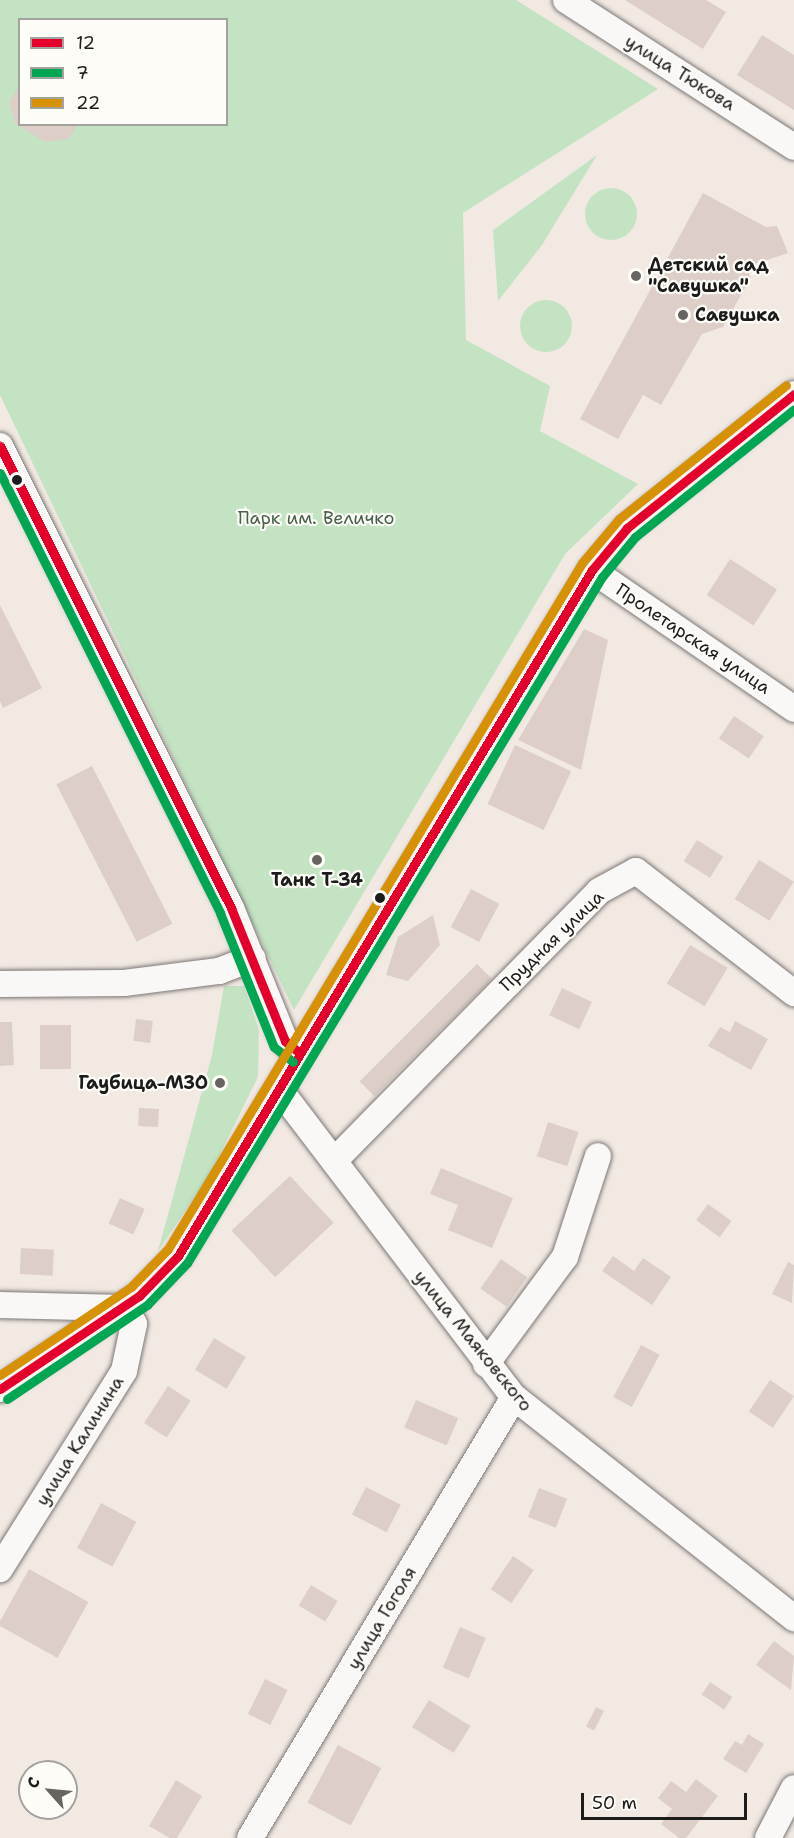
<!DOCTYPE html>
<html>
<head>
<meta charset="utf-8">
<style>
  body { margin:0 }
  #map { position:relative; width:794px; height:1838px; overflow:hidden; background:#f2e9e3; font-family:"Shantell Sans",sans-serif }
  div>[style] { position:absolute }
  .green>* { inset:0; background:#c3e3c3 }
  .round { border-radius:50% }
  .building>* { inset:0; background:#ddcfc8; transform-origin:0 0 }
  .roads { filter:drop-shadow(0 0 2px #7c7876) drop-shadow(0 0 2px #7c7876) }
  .minor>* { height:26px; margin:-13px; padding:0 13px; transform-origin:13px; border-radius:13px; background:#faf8f6 }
  .bus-1>* { height:9px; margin:-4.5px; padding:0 4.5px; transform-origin:4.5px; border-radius:4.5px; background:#e4002b }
  .bus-2>* { height:9px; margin:-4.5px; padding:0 4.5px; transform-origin:4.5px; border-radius:4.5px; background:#00a651 }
  .bus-3>* { height:9px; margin:-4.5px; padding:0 4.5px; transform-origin:4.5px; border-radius:4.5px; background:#d69104 }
  .dots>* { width:16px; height:16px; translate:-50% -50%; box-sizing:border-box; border:3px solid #fdfcf7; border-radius:50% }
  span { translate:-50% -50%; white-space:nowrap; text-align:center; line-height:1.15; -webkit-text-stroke:4.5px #fdfcf7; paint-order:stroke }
  .street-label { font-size:18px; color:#1c1c1c }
  .poi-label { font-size:18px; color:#1c1c1c; font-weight:700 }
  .left { translate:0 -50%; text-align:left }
  .right { translate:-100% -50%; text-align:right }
  .park-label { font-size:18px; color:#49604d }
  .legend { position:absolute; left:18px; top:18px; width:210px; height:108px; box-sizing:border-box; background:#fdfcf7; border:2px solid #a3a29f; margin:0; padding:8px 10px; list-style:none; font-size:18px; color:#1c1c1c }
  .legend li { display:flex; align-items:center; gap:12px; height:30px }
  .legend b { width:30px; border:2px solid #a3a29f }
  .north { position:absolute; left:18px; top:1760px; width:60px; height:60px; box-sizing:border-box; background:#fdfcf7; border:2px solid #a3a29f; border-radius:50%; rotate:297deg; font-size:16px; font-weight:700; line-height:24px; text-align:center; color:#1c1c1c }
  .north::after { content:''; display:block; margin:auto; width:21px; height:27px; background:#676462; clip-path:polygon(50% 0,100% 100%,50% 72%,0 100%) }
  .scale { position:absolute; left:581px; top:1793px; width:166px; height:27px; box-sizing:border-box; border:3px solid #1c1c1c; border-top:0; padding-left:8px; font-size:18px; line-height:21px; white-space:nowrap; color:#1c1c1c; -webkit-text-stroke:4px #fdfcf7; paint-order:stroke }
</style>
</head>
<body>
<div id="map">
  <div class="green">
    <div style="clip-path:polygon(evenodd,0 0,516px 0,658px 89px,463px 213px,466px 340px,550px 386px,540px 431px,638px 484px,565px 554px,294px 1010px,0 395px,0 0,20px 20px,226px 20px,226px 124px,20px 124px,20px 20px)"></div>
    <div style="clip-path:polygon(597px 155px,542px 245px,498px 301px,493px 230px)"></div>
    <div class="round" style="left:585px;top:188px;width:52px;height:52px"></div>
    <div class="round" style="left:520px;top:300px;width:52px;height:52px"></div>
    <div style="clip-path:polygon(224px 986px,244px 986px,259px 1030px,258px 1077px,210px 1174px,158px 1251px,212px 1055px)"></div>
  </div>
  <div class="building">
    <div style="clip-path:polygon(625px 0,706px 0,726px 12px,703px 49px)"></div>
    <div style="clip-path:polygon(762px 35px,794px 55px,794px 110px,737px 75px)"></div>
    <div style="clip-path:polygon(20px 85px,20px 124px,78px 124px,69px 139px,45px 142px,15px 123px,9px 102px)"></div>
    <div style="clip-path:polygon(703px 193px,766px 227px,777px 226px,788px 253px,748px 266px,750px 279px,723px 327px,702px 334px,661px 405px,643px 395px,618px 439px,580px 419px)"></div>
    <div style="left:730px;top:559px;width:56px;height:43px;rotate:33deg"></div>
    <div style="clip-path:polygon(0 605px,42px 688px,3px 708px,0 701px)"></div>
    <div style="clip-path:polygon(584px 629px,608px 640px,581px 770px,518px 740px)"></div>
    <div style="left:734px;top:716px;width:36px;height:27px;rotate:34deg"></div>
    <div style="left:515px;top:745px;width:62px;height:65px;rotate:25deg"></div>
    <div style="left:92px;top:766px;width:177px;height:40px;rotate:63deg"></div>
    <div style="left:697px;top:840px;width:31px;height:25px;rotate:32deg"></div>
    <div style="left:759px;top:860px;width:41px;height:46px;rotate:32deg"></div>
    <div style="left:471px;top:889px;width:32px;height:43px;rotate:28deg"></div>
    <div style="clip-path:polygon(433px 915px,440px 945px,408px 981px,386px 975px,398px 937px)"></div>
    <div style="left:690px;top:945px;width:44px;height:45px;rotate:31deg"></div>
    <div style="left:477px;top:964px;width:21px;height:166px;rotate:45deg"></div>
    <div style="left:562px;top:988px;width:33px;height:30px;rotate:25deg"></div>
    <div style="left:136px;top:1019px;width:17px;height:22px;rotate:7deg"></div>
    <div style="clip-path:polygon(735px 1021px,768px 1039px,751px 1070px,708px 1046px,720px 1027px,730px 1032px)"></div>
    <div style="clip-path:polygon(0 1022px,12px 1022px,14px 1065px,0 1066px)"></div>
    <div style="left:40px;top:1025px;width:31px;height:44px"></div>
    <div style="left:139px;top:1108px;width:20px;height:18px;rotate:3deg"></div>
    <div style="left:548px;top:1122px;width:32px;height:36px;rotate:18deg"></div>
    <div style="clip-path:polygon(441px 1168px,513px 1198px,492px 1248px,448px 1230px,458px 1205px,430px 1194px)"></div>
    <div style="left:290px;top:1176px;width:64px;height:80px;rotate:47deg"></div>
    <div style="left:120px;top:1198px;width:27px;height:28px;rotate:24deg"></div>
    <div style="left:708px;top:1204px;width:29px;height:20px;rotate:36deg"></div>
    <div style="left:21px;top:1248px;width:33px;height:26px;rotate:3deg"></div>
    <div style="clip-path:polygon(613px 1256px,634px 1271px,643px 1258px,671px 1277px,652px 1305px,602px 1271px)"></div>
    <div style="left:501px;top:1259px;width:32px;height:36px;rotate:35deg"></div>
    <div style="clip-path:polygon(788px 1262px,794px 1265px,792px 1303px,772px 1294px)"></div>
    <div style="left:214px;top:1338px;width:37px;height:37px;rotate:31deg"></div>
    <div style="left:641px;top:1345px;width:21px;height:59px;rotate:28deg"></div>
    <div style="left:770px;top:1380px;width:29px;height:38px;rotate:34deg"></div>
    <div style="left:168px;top:1386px;width:27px;height:44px;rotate:33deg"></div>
    <div style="left:416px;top:1400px;width:46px;height:30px;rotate:23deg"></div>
    <div style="left:366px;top:1487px;width:39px;height:31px;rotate:27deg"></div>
    <div style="left:539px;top:1488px;width:30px;height:31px;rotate:21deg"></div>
    <div style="left:101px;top:1503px;width:40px;height:51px;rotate:28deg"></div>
    <div style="left:513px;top:1556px;width:25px;height:40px;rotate:34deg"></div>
    <div style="left:29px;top:1569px;width:68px;height:64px;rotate:29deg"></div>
    <div style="left:311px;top:1585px;width:31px;height:24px;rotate:31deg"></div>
    <div style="left:460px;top:1627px;width:28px;height:44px;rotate:23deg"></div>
    <div style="clip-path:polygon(774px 1641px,794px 1656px,791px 1690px,756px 1665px)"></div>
    <div style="left:265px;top:1679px;width:25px;height:39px;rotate:26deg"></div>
    <div style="left:710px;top:1682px;width:27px;height:15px;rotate:34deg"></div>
    <div style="left:429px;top:1700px;width:49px;height:32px;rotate:32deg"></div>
    <div style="left:596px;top:1707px;width:9px;height:22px;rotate:27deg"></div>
    <div style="clip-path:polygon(748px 1734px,764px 1744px,746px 1773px,723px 1759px,735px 1741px,742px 1745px)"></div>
    <div style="left:338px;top:1745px;width:49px;height:65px;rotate:28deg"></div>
    <div style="clip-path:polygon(696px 1779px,718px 1796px,686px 1838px,679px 1838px,661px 1824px,672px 1809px,658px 1798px,671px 1781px,686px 1792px)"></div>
    <div style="clip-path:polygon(176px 1780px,202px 1796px,177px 1838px,170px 1838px,149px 1826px)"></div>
  </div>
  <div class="roads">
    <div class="minor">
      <div style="left:566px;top:0;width:271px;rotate:32.8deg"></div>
      <div style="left:0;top:446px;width:517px;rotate:63.43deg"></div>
      <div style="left:231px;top:908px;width:144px;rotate:67.9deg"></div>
      <div style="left:285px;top:1041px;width:19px;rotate:39deg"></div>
      <div style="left:592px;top:570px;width:245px;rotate:34.5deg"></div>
      <div style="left:0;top:984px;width:124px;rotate:-0.5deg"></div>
      <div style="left:124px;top:983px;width:96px;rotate:-7.2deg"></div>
      <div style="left:219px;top:971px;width:36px;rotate:-21deg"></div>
      <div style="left:279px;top:1089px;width:387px;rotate:52.7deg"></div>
      <div style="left:514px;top:1397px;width:357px;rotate:38.3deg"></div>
      <div style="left:334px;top:1161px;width:378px;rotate:-45.5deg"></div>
      <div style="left:599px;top:891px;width:42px;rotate:-28.4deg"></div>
      <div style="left:636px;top:871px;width:200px;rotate:37.7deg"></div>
      <div style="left:0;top:1305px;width:123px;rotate:1.4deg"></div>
      <div style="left:123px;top:1308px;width:19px;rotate:55deg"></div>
      <div style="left:134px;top:1324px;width:48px;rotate:102deg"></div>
      <div style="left:124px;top:1371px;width:234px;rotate:122.1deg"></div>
      <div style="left:486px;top:1364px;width:133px;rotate:-53.6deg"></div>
      <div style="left:565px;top:1257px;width:106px;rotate:-71.9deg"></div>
      <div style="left:0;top:1389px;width:167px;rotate:-33.8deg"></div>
      <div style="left:139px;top:1296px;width:56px;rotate:-45.7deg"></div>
      <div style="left:178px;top:1256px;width:801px;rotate:-58.89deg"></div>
      <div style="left:592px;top:570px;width:55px;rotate:-50.2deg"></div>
      <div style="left:627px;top:528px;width:214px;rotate:-38.7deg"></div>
      <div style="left:250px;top:1838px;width:514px;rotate:-59.09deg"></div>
      <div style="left:768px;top:1838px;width:56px;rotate:-62.5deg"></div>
    </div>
  </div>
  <div class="bus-1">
    <div style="left:0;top:446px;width:517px;rotate:63.43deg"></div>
    <div style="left:231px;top:908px;width:144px;rotate:67.9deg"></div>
    <div style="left:285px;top:1041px;width:19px;rotate:39deg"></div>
    <div style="left:0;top:1389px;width:167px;rotate:-33.8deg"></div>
    <div style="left:139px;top:1296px;width:56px;rotate:-45.7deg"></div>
    <div style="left:178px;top:1256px;width:801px;rotate:-58.89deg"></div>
    <div style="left:592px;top:570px;width:55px;rotate:-50.2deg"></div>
    <div style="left:627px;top:528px;width:214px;rotate:-38.7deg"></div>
  </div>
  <div class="bus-2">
    <div style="left:0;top:473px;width:492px;rotate:63.4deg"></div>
    <div style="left:220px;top:913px;width:144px;rotate:68.1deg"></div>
    <div style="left:274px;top:1047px;width:24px;rotate:38deg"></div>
    <div style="left:7px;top:1399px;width:169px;rotate:-33.9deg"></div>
    <div style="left:147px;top:1305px;width:58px;rotate:-46.4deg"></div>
    <div style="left:187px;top:1263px;width:802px;rotate:-58.83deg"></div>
    <div style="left:602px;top:577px;width:52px;rotate:-50.5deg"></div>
    <div style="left:635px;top:537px;width:204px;rotate:-38.8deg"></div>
  </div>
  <div class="bus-3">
    <div style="left:0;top:1375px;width:158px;rotate:-33.9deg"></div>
    <div style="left:131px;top:1287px;width:53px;rotate:-45.8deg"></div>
    <div style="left:168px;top:1249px;width:801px;rotate:-58.89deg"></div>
    <div style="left:582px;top:563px;width:57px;rotate:-49.9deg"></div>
    <div style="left:619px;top:519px;width:214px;rotate:-38.7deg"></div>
  </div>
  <div class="dots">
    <div style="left:636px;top:276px;background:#676462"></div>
    <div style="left:683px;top:315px;background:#676462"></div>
    <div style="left:17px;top:480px;background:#1c1c1c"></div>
    <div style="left:317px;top:860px;background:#676462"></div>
    <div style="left:380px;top:898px;background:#1c1c1c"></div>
    <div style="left:220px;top:1083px;background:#676462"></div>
  </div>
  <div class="street-label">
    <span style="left:680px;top:73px;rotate:32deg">улица Тюкова</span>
    <span style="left:693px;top:639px;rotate:34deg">Пролетарская улица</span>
    <span style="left:552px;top:941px;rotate:-44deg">Прудная улица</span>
    <span style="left:473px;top:1341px;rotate:51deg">улица Маяковского</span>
    <span style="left:80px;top:1441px;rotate:-58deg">улица Калинина</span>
    <span style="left:382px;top:1618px;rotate:-59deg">улица Гоголя</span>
  </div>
  <div class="poi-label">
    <span class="left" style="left:648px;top:276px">Детский сад<br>"Савушка"</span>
    <span class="left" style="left:695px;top:315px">Савушка</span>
    <span style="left:317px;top:880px">Танк Т-34</span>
    <span class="right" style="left:208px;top:1083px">Гаубица-МЗО</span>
  </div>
  <div class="park-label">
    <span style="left:316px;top:518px">Парк им. Величко</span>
  </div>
  <ul class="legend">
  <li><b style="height:8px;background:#e4002b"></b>12</li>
  <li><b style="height:8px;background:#00a651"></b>7</li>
  <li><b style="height:8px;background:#d69104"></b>22</li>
  </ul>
  <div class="north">С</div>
  <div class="scale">50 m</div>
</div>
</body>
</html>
